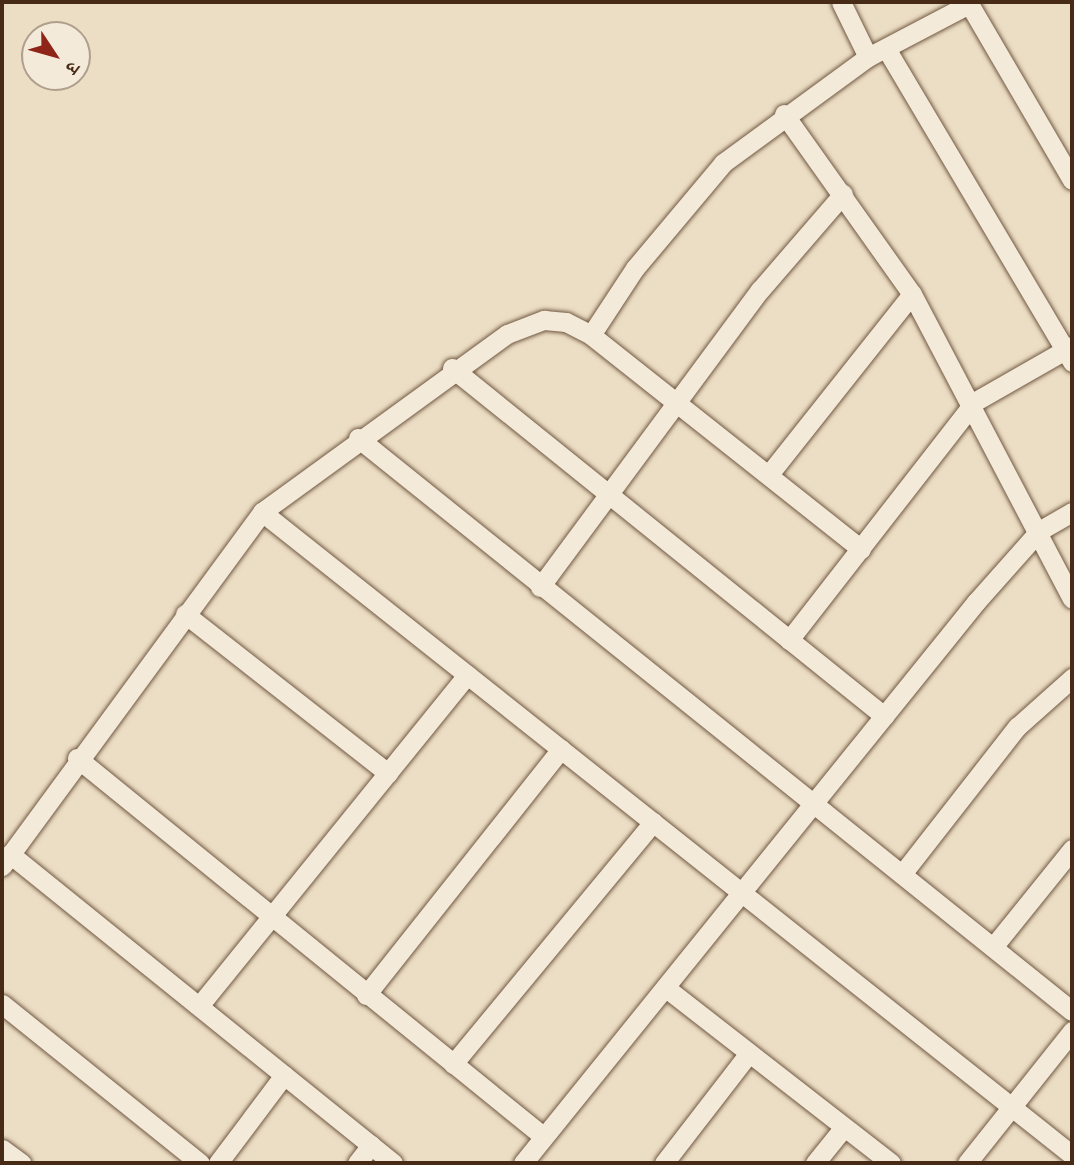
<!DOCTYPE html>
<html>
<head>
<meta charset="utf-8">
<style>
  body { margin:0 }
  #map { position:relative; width:1074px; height:1165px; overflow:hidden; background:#ecdec4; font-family:"IM FELL DW Pica","Noto Serif Devanagari",serif }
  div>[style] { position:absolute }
  .roads { filter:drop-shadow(0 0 2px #715842) drop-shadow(0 0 2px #715842) }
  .street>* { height:19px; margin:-9.5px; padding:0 9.5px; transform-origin:9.5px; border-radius:9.5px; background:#f3ead9 }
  span { translate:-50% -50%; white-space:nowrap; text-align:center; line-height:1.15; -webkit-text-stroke:7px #f3ead9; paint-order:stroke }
  .frame { position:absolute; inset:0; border:4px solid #482b17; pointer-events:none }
  .north { position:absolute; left:21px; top:21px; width:70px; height:70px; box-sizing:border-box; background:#f3ead9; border:2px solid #af9e8b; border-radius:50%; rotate:126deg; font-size:19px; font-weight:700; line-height:28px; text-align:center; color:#482b17 }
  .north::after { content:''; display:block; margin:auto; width:24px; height:32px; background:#8f2418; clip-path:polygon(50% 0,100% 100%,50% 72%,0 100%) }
</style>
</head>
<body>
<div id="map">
  <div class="roads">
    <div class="street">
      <div style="left:841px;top:2px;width:61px;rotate:63.9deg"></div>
      <div style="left:968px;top:2px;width:206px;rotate:59.7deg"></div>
      <div style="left:887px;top:50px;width:363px;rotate:59.3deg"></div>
      <div style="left:784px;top:114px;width:221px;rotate:54.6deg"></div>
      <div style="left:912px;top:294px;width:344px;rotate:62.3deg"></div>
      <div style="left:452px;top:368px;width:555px;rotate:38.85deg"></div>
      <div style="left:358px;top:438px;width:915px;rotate:38.75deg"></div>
      <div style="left:770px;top:473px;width:228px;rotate:-51.6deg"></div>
      <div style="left:262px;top:512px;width:1034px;rotate:38.44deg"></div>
      <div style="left:861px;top:549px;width:345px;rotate:-141.6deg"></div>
      <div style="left:591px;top:335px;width:80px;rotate:-56.7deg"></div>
      <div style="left:635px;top:268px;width:137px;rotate:-50deg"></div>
      <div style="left:723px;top:163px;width:180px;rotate:-36.2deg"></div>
      <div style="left:868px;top:57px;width:114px;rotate:-27.7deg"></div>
      <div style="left:540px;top:587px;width:370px;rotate:-53.5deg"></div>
      <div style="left:760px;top:290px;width:127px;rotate:-49.2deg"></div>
      <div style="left:185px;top:614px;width:258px;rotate:38.1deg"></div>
      <div style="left:789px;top:640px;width:301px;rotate:-52.1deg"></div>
      <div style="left:974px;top:402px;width:113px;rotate:-29.7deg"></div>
      <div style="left:77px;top:758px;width:601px;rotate:39.06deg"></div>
      <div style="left:10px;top:854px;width:492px;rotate:38.9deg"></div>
      <div style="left:2px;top:866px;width:439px;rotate:-53.7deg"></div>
      <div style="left:262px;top:512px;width:303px;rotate:-36deg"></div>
      <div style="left:507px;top:334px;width:40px;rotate:-21deg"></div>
      <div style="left:544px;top:320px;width:22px;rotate:5deg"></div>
      <div style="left:566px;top:322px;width:28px;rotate:27deg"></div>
      <div style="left:902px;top:874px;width:187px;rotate:-52deg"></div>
      <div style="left:1017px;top:727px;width:74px;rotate:-41.7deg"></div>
      <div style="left:993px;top:947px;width:126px;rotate:-51.1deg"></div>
      <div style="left:666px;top:988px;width:285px;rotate:37.9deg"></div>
      <div style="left:366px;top:995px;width:314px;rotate:-51.6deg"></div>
      <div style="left:2px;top:1004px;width:254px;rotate:38.8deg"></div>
      <div style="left:199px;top:1006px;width:426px;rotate:-51deg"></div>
      <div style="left:453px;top:1064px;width:314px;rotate:-50.4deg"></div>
      <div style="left:2px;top:1149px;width:24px;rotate:36deg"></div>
      <div style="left:218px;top:1163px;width:110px;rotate:-53.1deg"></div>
      <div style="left:357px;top:1163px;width:23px;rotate:-52deg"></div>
      <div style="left:523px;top:1163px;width:721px;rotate:-51.08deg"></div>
      <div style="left:976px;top:602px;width:95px;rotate:-48.4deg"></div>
      <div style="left:1039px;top:531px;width:38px;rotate:-30deg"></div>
      <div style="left:664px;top:1163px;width:139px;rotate:-52.3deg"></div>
      <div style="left:815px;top:1163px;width:46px;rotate:-51.1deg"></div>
      <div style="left:967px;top:1163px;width:169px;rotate:-51.5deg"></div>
    </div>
  </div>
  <div class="frame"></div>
  <div class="north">उ</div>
</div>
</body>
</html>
